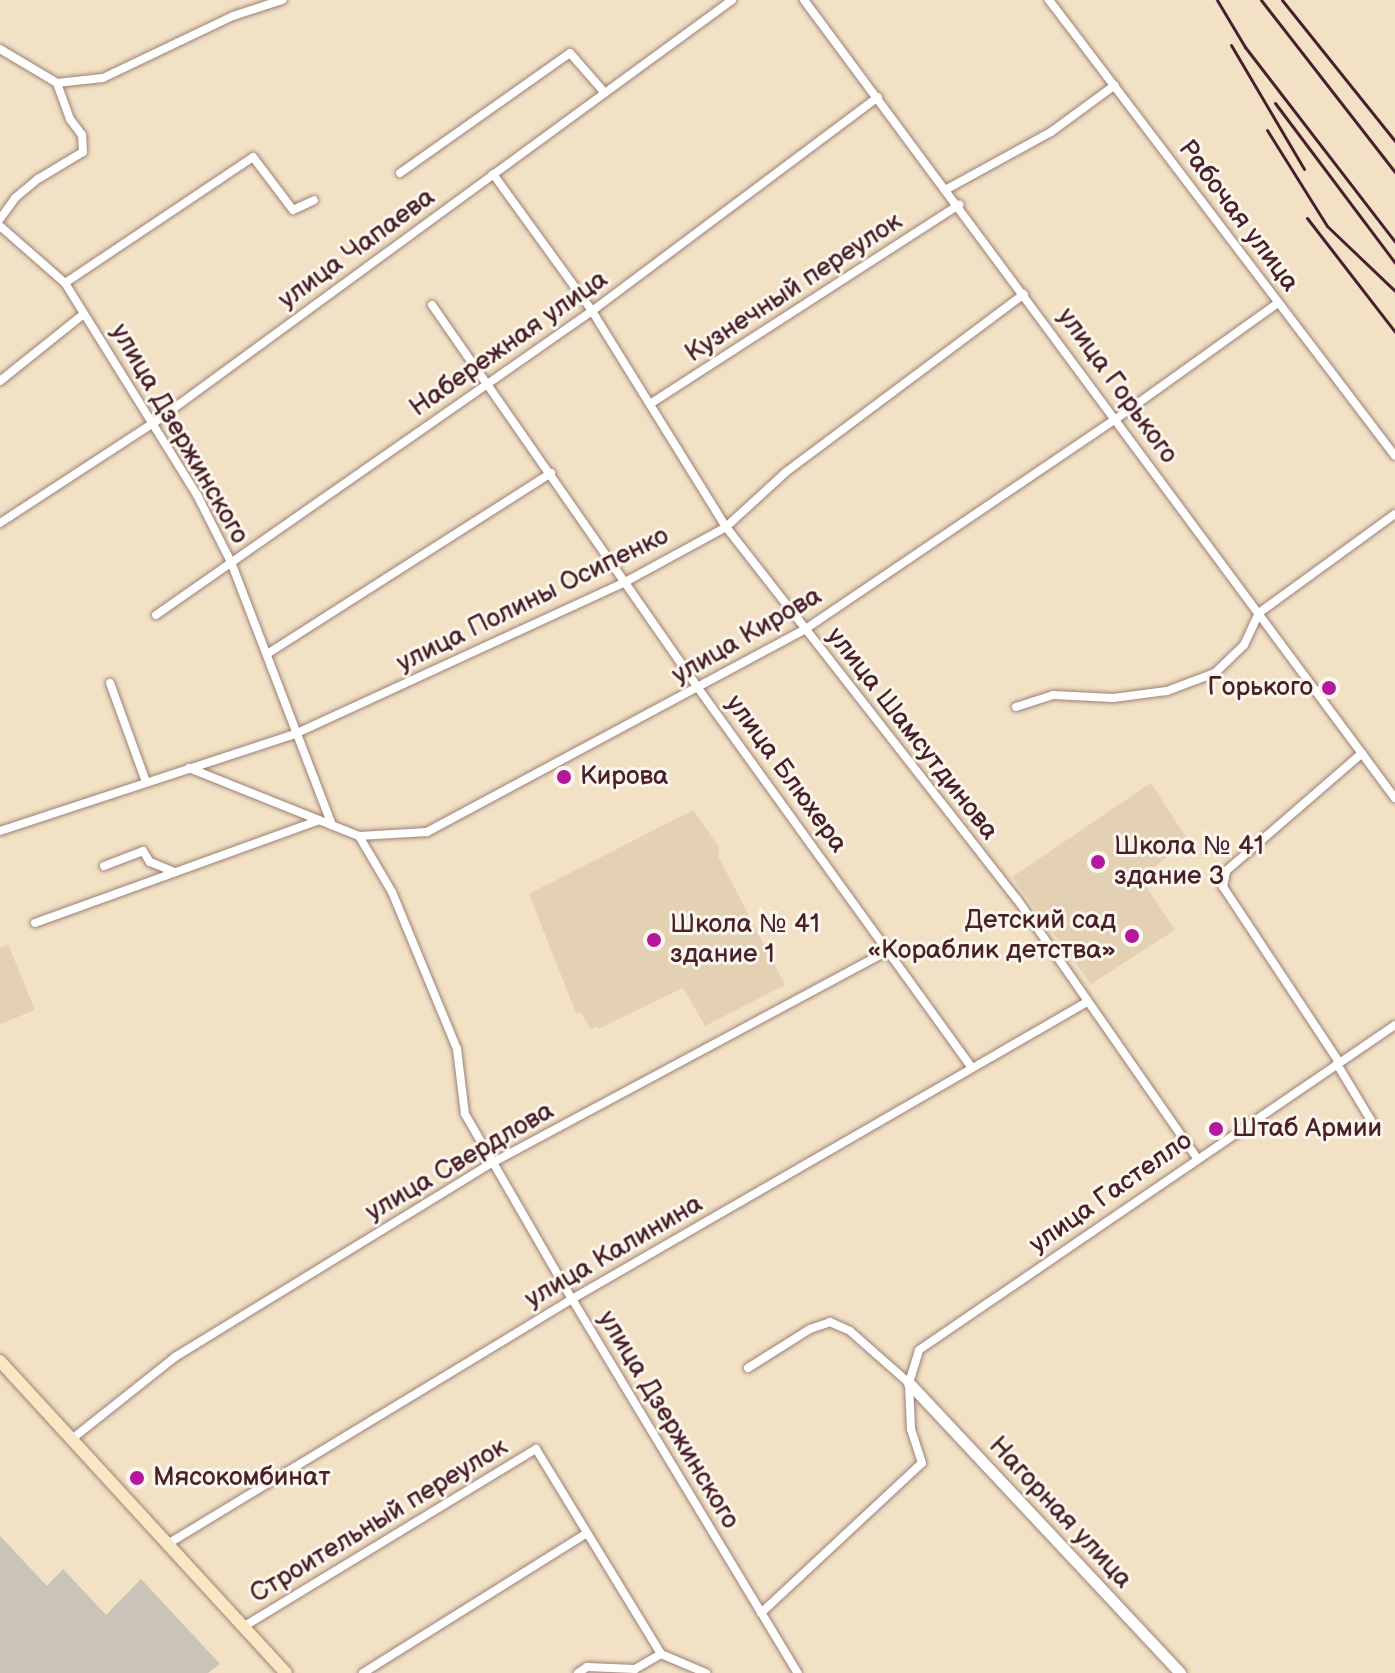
<!DOCTYPE html>
<html>
<head>
<meta charset="utf-8">
<style>
  body { margin:0 }
  #map { position:relative; width:1395px; height:1673px; overflow:hidden; background:#f2e1c5; font-family:"Balsamiq Sans",sans-serif }
  div>[style] { position:absolute }
  .built>* { inset:0; background:#e4d1b4 }
  .industrial>* { inset:0; background:#cac3b8 }
  .roads { filter:drop-shadow(0 0 2px #9e8078) drop-shadow(0 0 2px #9e8078) }
  .minor>* { height:8px; margin:-4px; padding:0 4px; transform-origin:4px; border-radius:4px; background:#fff }
  .tertiary>* { height:11px; margin:-5.5px; padding:0 5.5px; transform-origin:5.5px; border-radius:5.5px; background:#fff }
  .secondary>* { height:12px; margin:-6px; padding:0 6px; transform-origin:6px; border-radius:6px; background:#f9e7c3 }
  .rail>* { height:3px; margin:-1.5px; padding:0 1.5px; transform-origin:1.5px; border-radius:1.5px; background:#4a1f2b }
  .dots>* { width:22px; height:22px; translate:-50% -50%; box-sizing:border-box; border:4px solid #fbf7ec; border-radius:50% }
  span { translate:-50% -50%; white-space:nowrap; text-align:center; line-height:1.15; -webkit-text-stroke:6px #fbf7ec; paint-order:stroke }
  .street-label { font-size:26px; color:#4a1f2b }
  .poi-label { font-size:26px; color:#4a1f2b }
  .right { translate:-100% -50%; text-align:right }
  .left { translate:0 -50%; text-align:left }
</style>
</head>
<body>
<div id="map">
  <div class="built">
    <div style="clip-path:polygon(1151px 783px,1189px 842px,1140px 877px,1175px 930px,1091px 984px,1012px 877px)"></div>
    <div style="clip-path:polygon(693px 810px,719px 847px,718px 856px,785px 985px,705px 1026px,683px 988px,598px 1029px,596px 1026px,591px 1029px,580px 1012px,576px 1013px,529px 894px)"></div>
    <div style="clip-path:polygon(8px 944px,35px 1010px,0 1024px,0 948px)"></div>
  </div>
  <div class="industrial">
    <div style="clip-path:polygon(0 1536px,47px 1586px,63px 1569px,106px 1615px,141px 1579px,220px 1664px,208px 1673px,0 1673px)"></div>
  </div>
  <div class="roads">
    <div class="minor">
      <div style="left:804px;top:0;width:993px;rotate:53.48deg"></div>
      <div style="left:1049px;top:0;width:572px;rotate:52.81deg"></div>
      <div style="left:0;top:49px;width:66px;rotate:30.8deg"></div>
      <div style="left:57px;top:83px;width:46px;rotate:-6.2deg"></div>
      <div style="left:103px;top:78px;width:144px;rotate:-25.5deg"></div>
      <div style="left:233px;top:16px;width:52px;rotate:-18.1deg"></div>
      <div style="left:400px;top:173px;width:208px;rotate:-35.2deg"></div>
      <div style="left:570px;top:53px;width:52px;rotate:48.9deg"></div>
      <div style="left:493px;top:174px;width:169px;rotate:54.1deg"></div>
      <div style="left:592px;top:311px;width:254px;rotate:58.2deg"></div>
      <div style="left:726px;top:527px;width:472px;rotate:52deg"></div>
      <div style="left:1017px;top:899px;width:315px;rotate:55.2deg"></div>
      <div style="left:947px;top:189px;width:119px;rotate:-28.7deg"></div>
      <div style="left:1051px;top:132px;width:79px;rotate:-36.3deg"></div>
      <div style="left:0;top:219px;width:26px;rotate:-54deg"></div>
      <div style="left:15px;top:198px;width:30px;rotate:-40deg"></div>
      <div style="left:38px;top:179px;width:52px;rotate:-31deg"></div>
      <div style="left:83px;top:152px;width:17px;rotate:-93deg"></div>
      <div style="left:82px;top:135px;width:20px;rotate:-127deg"></div>
      <div style="left:70px;top:119px;width:38px;rotate:-110deg"></div>
      <div style="left:0;top:226px;width:86px;rotate:41.2deg"></div>
      <div style="left:65px;top:283px;width:250px;rotate:58.1deg"></div>
      <div style="left:197px;top:495px;width:75px;rotate:63.1deg"></div>
      <div style="left:231px;top:562px;width:282px;rotate:69deg"></div>
      <div style="left:65px;top:283px;width:226px;rotate:-33.8deg"></div>
      <div style="left:253px;top:157px;width:66px;rotate:53deg"></div>
      <div style="left:293px;top:210px;width:23px;rotate:-25deg"></div>
      <div style="left:432px;top:305px;width:466px;rotate:55.2deg"></div>
      <div style="left:698px;top:688px;width:468px;rotate:54.2deg"></div>
      <div style="left:0;top:381px;width:107px;rotate:-38.6deg"></div>
      <div style="left:650px;top:404px;width:368px;rotate:-32.8deg"></div>
      <div style="left:0;top:523px;width:185px;rotate:-33.1deg"></div>
      <div style="left:155px;top:422px;width:715px;rotate:-36.18deg"></div>
      <div style="left:156px;top:615px;width:532px;rotate:-34.89deg"></div>
      <div style="left:592px;top:311px;width:357px;rotate:-36.8deg"></div>
      <div style="left:267px;top:654px;width:337px;rotate:-32.5deg"></div>
      <div style="left:110px;top:683px;width:105px;rotate:70deg"></div>
      <div style="left:1016px;top:707px;width:39px;rotate:-18deg"></div>
      <div style="left:1053px;top:695px;width:60px;rotate:2.9deg"></div>
      <div style="left:1113px;top:698px;width:54px;rotate:-7.4deg"></div>
      <div style="left:1167px;top:691px;width:51px;rotate:-20.6deg"></div>
      <div style="left:1215px;top:673px;width:40px;rotate:-44deg"></div>
      <div style="left:1244px;top:645px;width:35px;rotate:-65deg"></div>
      <div style="left:1259px;top:613px;width:168px;rotate:-36.1deg"></div>
      <div style="left:189px;top:768px;width:183px;rotate:21.8deg"></div>
      <div style="left:359px;top:836px;width:68px;rotate:-3.4deg"></div>
      <div style="left:427px;top:832px;width:428px;rotate:-28.2deg"></div>
      <div style="left:804px;top:630px;width:377px;rotate:-34.1deg"></div>
      <div style="left:1116px;top:419px;width:199px;rotate:-35.6deg"></div>
      <div style="left:0;top:831px;width:311px;rotate:-18.2deg"></div>
      <div style="left:295px;top:734px;width:366px;rotate:-24.7deg"></div>
      <div style="left:627px;top:581px;width:113px;rotate:-28.6deg"></div>
      <div style="left:726px;top:527px;width:81px;rotate:-42.5deg"></div>
      <div style="left:786px;top:472px;width:297px;rotate:-36.8deg"></div>
      <div style="left:359px;top:836px;width:65px;rotate:59.5deg"></div>
      <div style="left:392px;top:892px;width:170px;rotate:67.5deg"></div>
      <div style="left:457px;top:1049px;width:65px;rotate:83deg"></div>
      <div style="left:465px;top:1114px;width:214px;rotate:60deg"></div>
      <div style="left:572px;top:1299px;width:437px;rotate:58.9deg"></div>
      <div style="left:104px;top:866px;width:42px;rotate:-21deg"></div>
      <div style="left:143px;top:851px;width:13px;rotate:58deg"></div>
      <div style="left:150px;top:862px;width:27px;rotate:22deg"></div>
      <div style="left:35px;top:923px;width:302px;rotate:-19.9deg"></div>
      <div style="left:1339px;top:1062px;width:210px;rotate:-123.5deg"></div>
      <div style="left:1223px;top:887px;width:16px;rotate:-79deg"></div>
      <div style="left:1226px;top:871px;width:180px;rotate:-40.9deg"></div>
      <div style="left:1337px;top:1064px;width:74px;rotate:58.9deg"></div>
      <div style="left:748px;top:1368px;width:73px;rotate:-32.2deg"></div>
      <div style="left:810px;top:1329px;width:21px;rotate:-19deg"></div>
      <div style="left:830px;top:1322px;width:22px;rotate:24deg"></div>
      <div style="left:850px;top:1331px;width:79px;rotate:41.4deg"></div>
      <div style="left:72px;top:1439px;width:132px;rotate:-38.5deg"></div>
      <div style="left:175px;top:1357px;width:372px;rotate:-31.5deg"></div>
      <div style="left:492px;top:1163px;width:451px;rotate:-28.2deg"></div>
      <div style="left:166px;top:1545px;width:475px;rotate:-31.2deg"></div>
      <div style="left:572px;top:1299px;width:595px;rotate:-29.97deg"></div>
      <div style="left:761px;top:1613px;width:220px;rotate:-43deg"></div>
      <div style="left:922px;top:1463px;width:36px;rotate:-108deg"></div>
      <div style="left:911px;top:1429px;width:46px;rotate:-92.5deg"></div>
      <div style="left:909px;top:1383px;width:34px;rotate:-73deg"></div>
      <div style="left:919px;top:1350px;width:576px;rotate:-34.32deg"></div>
      <div style="left:243px;top:1627px;width:343px;rotate:-31.3deg"></div>
      <div style="left:536px;top:1449px;width:240px;rotate:58.6deg"></div>
      <div style="left:363px;top:1673px;width:264px;rotate:-32deg"></div>
      <div style="left:578px;top:1673px;width:11px;rotate:-34deg"></div>
      <div style="left:587px;top:1667px;width:48px;rotate:2.4deg"></div>
      <div style="left:635px;top:1669px;width:30px;rotate:-30deg"></div>
      <div style="left:661px;top:1654px;width:49px;rotate:22.9deg"></div>
    </div>
    <div class="tertiary">
      <div style="left:909px;top:1383px;width:397px;rotate:46.9deg"></div>
    </div>
    <div class="secondary">
      <div style="left:0;top:1361px;width:423px;rotate:47.5deg"></div>
    </div>
  </div>
  <div class="rail">
    <div style="left:1217px;top:0;width:55px;rotate:59.2deg"></div>
    <div style="left:1245px;top:47px;width:246px;rotate:52.4deg"></div>
    <div style="left:1261px;top:0;width:218px;rotate:52.1deg"></div>
    <div style="left:1282px;top:0;width:181px;rotate:51.3deg"></div>
    <div style="left:1231px;top:45px;width:144px;rotate:59.5deg"></div>
    <div style="left:1275px;top:103px;width:200px;rotate:53.1deg"></div>
    <div style="left:1267px;top:130px;width:113px;rotate:58deg"></div>
    <div style="left:1327px;top:226px;width:94px;rotate:43.7deg"></div>
    <div style="left:1307px;top:218px;width:144px;rotate:52.3deg"></div>
  </div>
  <div class="dots">
    <div style="left:1329px;top:688px;background:#b5179e"></div>
    <div style="left:564px;top:777px;background:#b5179e"></div>
    <div style="left:1098px;top:862px;background:#b5179e"></div>
    <div style="left:1132px;top:936px;background:#b5179e"></div>
    <div style="left:654px;top:940px;background:#b5179e"></div>
    <div style="left:1216px;top:1129px;background:#b5179e"></div>
    <div style="left:137px;top:1478px;background:#b5179e"></div>
  </div>
  <div class="street-label">
    <span style="left:1238px;top:216px;rotate:53deg">Рабочая улица</span>
    <span style="left:357px;top:249px;rotate:-36deg">улица Чапаева</span>
    <span style="left:794px;top:288px;rotate:-33deg">Кузнечный переулок</span>
    <span style="left:509px;top:344px;rotate:-35deg">Набережная улица</span>
    <span style="left:1117px;top:386px;rotate:54deg">улица Горького</span>
    <span style="left:179px;top:434px;rotate:60deg">улица Дзержинского</span>
    <span style="left:533px;top:600px;rotate:-26deg">улица Полины Осипенко</span>
    <span style="left:747px;top:636px;rotate:-30deg">улица Кирова</span>
    <span style="left:912px;top:734px;rotate:52deg">улица Шамсутдинова</span>
    <span style="left:786px;top:774px;rotate:54deg">улица Блюхера</span>
    <span style="left:460px;top:1162px;rotate:-30deg">улица Свердлова</span>
    <span style="left:1111px;top:1193px;rotate:-35deg">улица Гастелло</span>
    <span style="left:614px;top:1252px;rotate:-30deg">улица Калинина</span>
    <span style="left:668px;top:1420px;rotate:59deg">улица Дзержинского</span>
    <span style="left:1060px;top:1513px;rotate:47deg">Нагорная улица</span>
    <span style="left:379px;top:1521px;rotate:-31deg">Строительный переулок</span>
  </div>
  <div class="poi-label">
    <span class="right" style="left:1313px;top:688px">Горького</span>
    <span class="left" style="left:580px;top:777px">Кирова</span>
    <span class="left" style="left:1114px;top:862px">Школа № 41<br>здание 3</span>
    <span class="right" style="left:1116px;top:936px">Детский сад<br>«Кораблик детства»</span>
    <span class="left" style="left:670px;top:940px">Школа № 41<br>здание 1</span>
    <span class="left" style="left:1232px;top:1129px">Штаб Армии</span>
    <span class="left" style="left:153px;top:1478px">Мясокомбинат</span>
  </div>
</div>
</body>
</html>
